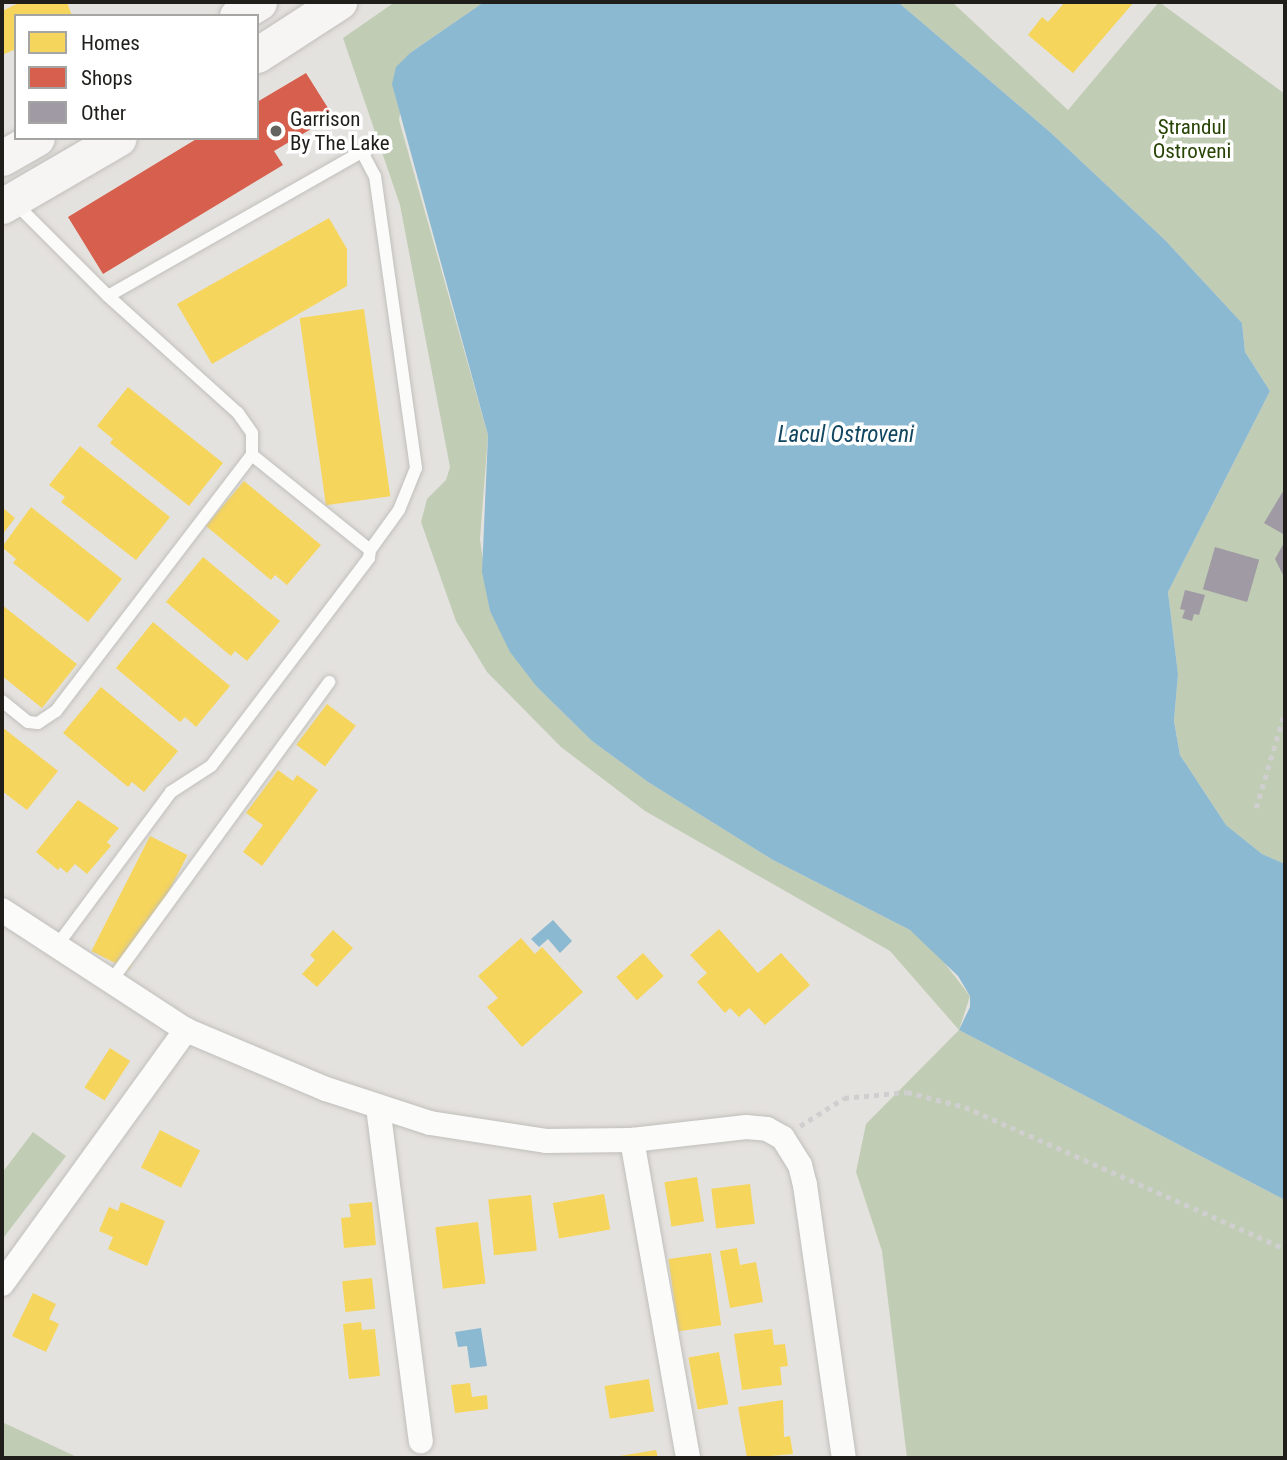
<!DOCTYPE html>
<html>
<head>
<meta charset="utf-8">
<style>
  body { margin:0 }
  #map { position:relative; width:1287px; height:1460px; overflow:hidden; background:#e4e2de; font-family:"Roboto Condensed",sans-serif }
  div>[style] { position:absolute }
  .green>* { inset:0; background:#c1ccb5 }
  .water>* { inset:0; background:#8bb9d1 }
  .homes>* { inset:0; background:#f6d55c; transform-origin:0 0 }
  .shops>* { inset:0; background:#d6604d }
  .building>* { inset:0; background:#9f9aa3; transform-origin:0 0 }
  .path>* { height:4.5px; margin-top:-2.25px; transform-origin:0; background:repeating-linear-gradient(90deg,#d0cfcf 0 5px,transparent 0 10px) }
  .roads { filter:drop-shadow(0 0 2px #c0bfbb) drop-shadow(0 0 2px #c0bfbb) }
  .lane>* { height:12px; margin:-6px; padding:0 6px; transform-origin:6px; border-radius:6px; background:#fbfbfa }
  .street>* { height:24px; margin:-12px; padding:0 12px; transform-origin:12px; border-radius:12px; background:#fbfbfa }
  .secondary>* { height:35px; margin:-17.5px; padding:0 17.5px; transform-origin:17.5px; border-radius:17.5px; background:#f7f4f4 }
  .dots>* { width:19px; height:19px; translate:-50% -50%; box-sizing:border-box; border:4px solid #fff; border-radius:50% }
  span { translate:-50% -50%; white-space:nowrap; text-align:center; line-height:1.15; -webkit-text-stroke:7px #fff; paint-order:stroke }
  .poi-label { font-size:21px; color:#1f1e1b }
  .left { translate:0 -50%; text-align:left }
  .park-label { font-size:21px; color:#284404 }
  .water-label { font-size:23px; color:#104660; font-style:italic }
  .frame { position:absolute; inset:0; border:4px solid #1f1e1b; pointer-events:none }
  .legend { position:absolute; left:14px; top:14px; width:245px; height:126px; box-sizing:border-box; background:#fff; border:2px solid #a5a5a4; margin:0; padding:9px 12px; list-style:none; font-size:21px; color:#1f1e1b }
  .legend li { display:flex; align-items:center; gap:14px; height:35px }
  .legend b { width:35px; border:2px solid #a5a5a4 }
</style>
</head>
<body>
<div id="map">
  <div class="green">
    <div style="clip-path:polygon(395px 2px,484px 2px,410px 53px,399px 120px,488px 435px,480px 539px,490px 611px,537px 687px,592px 741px,648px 782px,773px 860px,910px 930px,936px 952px,970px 996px,959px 1030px,1285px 1200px,1285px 1458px,907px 1458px,882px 1251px,856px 1172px,866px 1124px,959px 1030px,890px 951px,645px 811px,561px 747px,487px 672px,456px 621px,421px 522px,427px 499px,446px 480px,450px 467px,400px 205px,343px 38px)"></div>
    <div style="clip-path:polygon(898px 2px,952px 2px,1068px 110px,1159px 2px,1285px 94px,1285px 864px,1262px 854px,1226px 825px,1180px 755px,1174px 721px,1178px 674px,1168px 592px,1270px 391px,1245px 352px,1242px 323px,1165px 240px,1050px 132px)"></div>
    <div style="clip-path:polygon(33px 1132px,66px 1156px,4px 1237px,2px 1173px)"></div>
    <div style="clip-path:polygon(2px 1422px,79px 1458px,2px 1458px)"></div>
  </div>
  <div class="water">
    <div style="clip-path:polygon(484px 2px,898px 2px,1050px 132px,1165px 240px,1242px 323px,1245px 352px,1270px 391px,1168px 592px,1178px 674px,1174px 721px,1180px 755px,1226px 825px,1262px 854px,1285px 864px,1285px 1200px,959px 1030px,970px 1007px,970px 996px,958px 976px,910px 930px,773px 860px,648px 782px,592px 741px,537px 687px,510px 652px,490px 611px,482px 572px,488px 435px,392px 84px,396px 67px,410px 53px)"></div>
    <div style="clip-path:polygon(553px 920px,572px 941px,560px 953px,548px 939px,539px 947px,531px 939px)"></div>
    <div style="clip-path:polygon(481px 1328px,487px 1366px,470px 1368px,467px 1346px,458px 1347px,455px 1332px)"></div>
  </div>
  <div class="homes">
    <div style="clip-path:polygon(21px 2px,67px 2px,72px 16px,16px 16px,16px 49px,2px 55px,2px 11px)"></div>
    <div style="clip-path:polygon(1065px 2px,1134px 2px,1073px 73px,1028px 35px,1042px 17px,1048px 22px)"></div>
    <div style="clip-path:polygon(329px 218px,347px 249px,347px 286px,212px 364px,177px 304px)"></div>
    <div style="left:364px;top:309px;width:189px;height:65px;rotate:82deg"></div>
    <div style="clip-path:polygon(128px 387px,223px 463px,189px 506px,110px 443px,113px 439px,97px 426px)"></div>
    <div style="clip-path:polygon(80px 446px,170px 517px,136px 560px,61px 502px,65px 497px,49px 485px)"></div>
    <div style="clip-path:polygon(244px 481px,321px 545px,287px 585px,275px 575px,271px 580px,206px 526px)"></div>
    <div style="clip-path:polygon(2px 507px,15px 518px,2px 535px)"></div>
    <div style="clip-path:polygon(31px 507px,122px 579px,88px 622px,13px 563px,16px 559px,2px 547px)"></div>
    <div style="clip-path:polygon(203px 557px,280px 621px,247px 661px,235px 651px,231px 656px,166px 602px)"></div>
    <div style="clip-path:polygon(2px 605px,77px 664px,42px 708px,2px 676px)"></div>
    <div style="clip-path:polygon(153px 622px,230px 686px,196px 727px,185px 717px,180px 722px,116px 668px)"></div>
    <div style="clip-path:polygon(101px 687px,178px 751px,144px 792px,132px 782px,128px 787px,63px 733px)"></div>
    <div style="left:327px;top:704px;width:36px;height:51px;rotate:37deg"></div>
    <div style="clip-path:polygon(2px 727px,58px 771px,27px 810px,2px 791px)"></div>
    <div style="clip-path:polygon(278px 770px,293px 781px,297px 775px,318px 790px,262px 866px,243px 852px,263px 825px,246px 813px)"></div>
    <div style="clip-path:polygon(78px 800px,119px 828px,107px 842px,111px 846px,87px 874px,75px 864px,67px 873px,60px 867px,58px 870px,36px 852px)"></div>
    <div style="left:150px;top:836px;width:42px;height:129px;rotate:27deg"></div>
    <div style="clip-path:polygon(719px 929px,758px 973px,781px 953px,810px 985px,765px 1025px,749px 1008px,739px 1017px,730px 1008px,725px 1013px,697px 982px,707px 973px,690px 955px)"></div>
    <div style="clip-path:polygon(333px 930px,353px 948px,317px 987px,302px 974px,315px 960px,310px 955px)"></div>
    <div style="clip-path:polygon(521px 938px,535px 954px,542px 947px,583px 992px,522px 1047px,487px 1007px,498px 998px,478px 976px)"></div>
    <div style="left:643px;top:953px;width:31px;height:36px;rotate:48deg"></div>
    <div style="left:110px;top:1048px;width:24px;height:47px;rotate:33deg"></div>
    <div style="left:160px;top:1130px;width:45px;height:42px;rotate:27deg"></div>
    <div style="left:697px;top:1177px;width:45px;height:33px;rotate:81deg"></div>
    <div style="left:750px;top:1184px;width:40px;height:39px;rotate:83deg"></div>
    <div style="left:604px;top:1194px;width:36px;height:52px;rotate:80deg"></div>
    <div style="left:531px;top:1195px;width:56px;height:43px;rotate:84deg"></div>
    <div style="clip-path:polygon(121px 1202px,165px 1221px,147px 1266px,108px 1249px,113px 1237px,99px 1231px,109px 1207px,118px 1211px)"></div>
    <div style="clip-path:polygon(372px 1202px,376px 1245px,344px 1248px,341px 1218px,351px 1217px,349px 1204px)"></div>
    <div style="left:478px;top:1222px;width:62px;height:43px;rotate:83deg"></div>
    <div style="clip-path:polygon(737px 1248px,740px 1265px,756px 1262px,763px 1302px,730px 1308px,720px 1251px)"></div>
    <div style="left:711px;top:1253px;width:73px;height:43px;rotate:82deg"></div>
    <div style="left:372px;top:1278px;width:31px;height:30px;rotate:84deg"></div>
    <div style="clip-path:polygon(33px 1293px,56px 1304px,49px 1319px,59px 1324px,46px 1352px,12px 1336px)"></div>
    <div style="clip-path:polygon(361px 1322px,362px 1330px,375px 1329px,380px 1376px,349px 1379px,343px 1324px)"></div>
    <div style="clip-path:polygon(772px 1329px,774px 1345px,785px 1344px,788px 1366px,780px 1367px,782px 1385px,742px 1390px,734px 1334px)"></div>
    <div style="left:719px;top:1352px;width:53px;height:31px;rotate:80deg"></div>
    <div style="left:649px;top:1379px;width:33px;height:45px;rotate:81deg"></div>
    <div style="clip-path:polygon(470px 1383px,472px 1397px,487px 1395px,488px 1409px,455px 1413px,451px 1385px)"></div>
    <div style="clip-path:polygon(783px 1400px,784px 1437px,790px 1436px,793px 1454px,747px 1458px,738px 1407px)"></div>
    <div style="clip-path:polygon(656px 1450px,658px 1458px,614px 1458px,614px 1457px)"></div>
  </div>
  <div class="shops">
    <div style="clip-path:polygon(306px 73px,333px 116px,274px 151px,283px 165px,103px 274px,68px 217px,198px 138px,257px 138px,257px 102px)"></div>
  </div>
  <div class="building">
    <div style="clip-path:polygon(1285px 488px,1285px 535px,1264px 523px)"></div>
    <div style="clip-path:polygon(1285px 541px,1285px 579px,1275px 559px)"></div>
    <div style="left:1215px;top:547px;width:46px;height:44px;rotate:16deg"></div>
    <div style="clip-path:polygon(1185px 590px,1205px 595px,1199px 615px,1194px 614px,1192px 621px,1182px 618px,1185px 610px,1180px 609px)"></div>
  </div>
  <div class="path">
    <div style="left:1256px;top:808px;width:101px;rotate:-73.4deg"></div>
    <div style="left:800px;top:1126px;width:52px;rotate:-32.5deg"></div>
    <div style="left:844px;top:1098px;width:63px;rotate:-5.4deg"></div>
    <div style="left:907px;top:1092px;width:60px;rotate:14.5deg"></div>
    <div style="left:965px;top:1107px;width:350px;rotate:23.9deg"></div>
  </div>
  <div class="roads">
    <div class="lane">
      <div style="left:14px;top:202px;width:133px;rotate:45deg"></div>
      <div style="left:108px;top:296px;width:175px;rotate:42deg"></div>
      <div style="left:238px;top:413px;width:24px;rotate:55deg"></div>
      <div style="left:252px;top:433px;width:22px;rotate:90deg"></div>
      <div style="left:252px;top:455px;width:151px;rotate:38.8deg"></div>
      <div style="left:370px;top:550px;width:8px;rotate:97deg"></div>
      <div style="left:369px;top:558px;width:261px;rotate:127.2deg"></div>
      <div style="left:211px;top:766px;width:48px;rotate:147deg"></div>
      <div style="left:171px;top:792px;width:193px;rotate:126.6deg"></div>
      <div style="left:108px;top:296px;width:292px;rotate:-29.6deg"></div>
      <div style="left:362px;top:152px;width:27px;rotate:62deg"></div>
      <div style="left:375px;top:176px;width:295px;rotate:82deg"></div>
      <div style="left:416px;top:468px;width:45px;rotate:112deg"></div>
      <div style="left:399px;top:510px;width:49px;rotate:125.9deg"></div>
      <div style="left:2px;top:701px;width:33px;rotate:39deg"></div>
      <div style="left:28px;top:722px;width:10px;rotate:6deg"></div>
      <div style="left:38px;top:723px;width:22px;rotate:-34deg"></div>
      <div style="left:56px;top:711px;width:322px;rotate:-52.6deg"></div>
      <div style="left:109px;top:984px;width:374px;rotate:-53.9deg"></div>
    </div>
    <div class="street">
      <div style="left:2px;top:910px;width:220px;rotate:33.1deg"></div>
      <div style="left:186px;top:1030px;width:152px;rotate:22.9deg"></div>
      <div style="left:326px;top:1089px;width:109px;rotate:18.1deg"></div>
      <div style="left:430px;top:1123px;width:117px;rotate:8.8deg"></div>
      <div style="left:546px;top:1141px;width:86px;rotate:-0.7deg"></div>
      <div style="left:632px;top:1140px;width:115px;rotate:-6.5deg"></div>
      <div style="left:746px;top:1127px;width:21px;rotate:5deg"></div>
      <div style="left:767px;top:1129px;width:18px;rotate:29deg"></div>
      <div style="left:783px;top:1138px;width:32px;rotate:58deg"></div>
      <div style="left:800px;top:1165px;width:21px;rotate:76deg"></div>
      <div style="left:805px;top:1185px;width:276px;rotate:81.9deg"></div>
      <div style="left:378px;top:1107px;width:337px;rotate:82.7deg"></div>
      <div style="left:632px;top:1140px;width:323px;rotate:80deg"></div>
      <div style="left:2px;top:1284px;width:314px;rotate:-54.1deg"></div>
    </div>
    <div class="secondary">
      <div style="left:237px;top:16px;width:26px;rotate:-32deg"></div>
      <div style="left:257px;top:55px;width:98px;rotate:-32.9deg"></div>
      <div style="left:2px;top:158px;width:40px;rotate:-29.7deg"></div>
      <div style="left:2px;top:206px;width:135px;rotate:-30.2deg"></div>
    </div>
  </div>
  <div class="dots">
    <div style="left:276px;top:131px;background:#64635f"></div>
  </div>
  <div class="poi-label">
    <span class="left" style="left:290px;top:131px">Garrison<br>By The Lake</span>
  </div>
  <div class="park-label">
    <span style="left:1192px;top:139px">Ștrandul<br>Ostroveni</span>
  </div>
  <div class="water-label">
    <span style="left:846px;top:435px">Lacul Ostroveni</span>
  </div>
  <div class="frame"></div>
  <ul class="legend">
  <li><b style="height:19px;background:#f6d55c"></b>Homes</li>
  <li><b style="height:19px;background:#d6604d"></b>Shops</li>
  <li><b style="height:19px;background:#9f9aa3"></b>Other</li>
  </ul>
</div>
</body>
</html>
